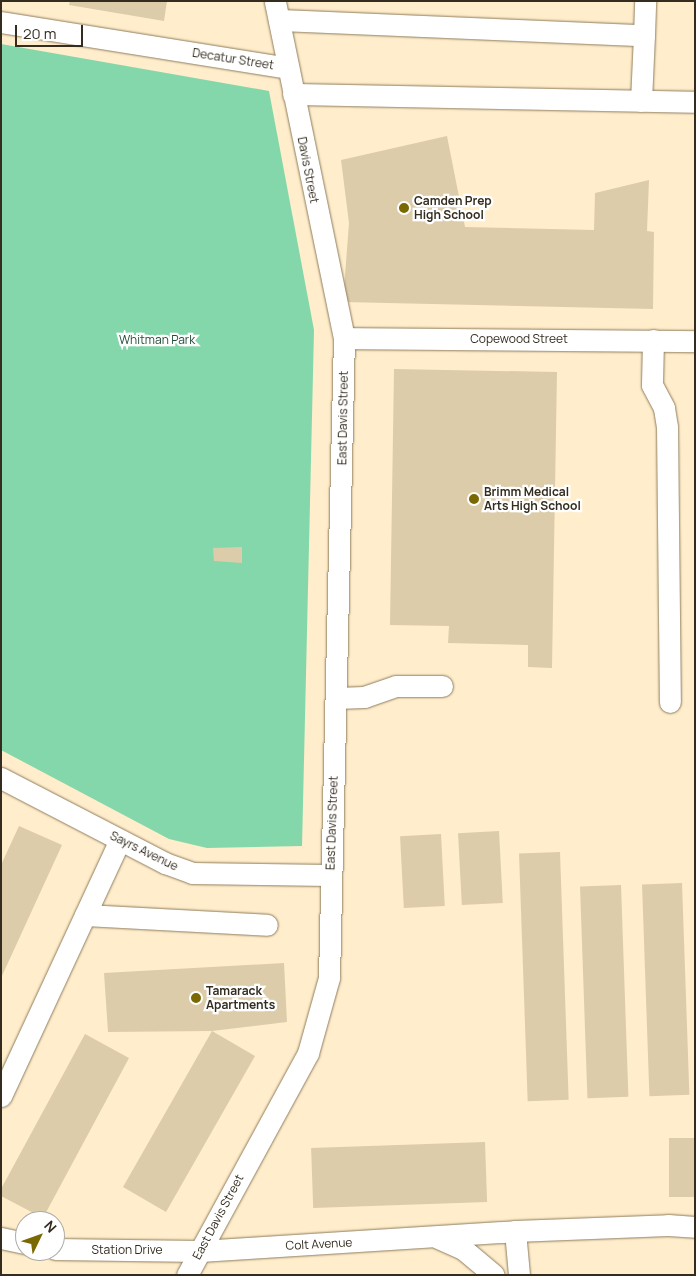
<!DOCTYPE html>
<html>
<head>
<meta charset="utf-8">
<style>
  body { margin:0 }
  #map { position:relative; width:696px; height:1276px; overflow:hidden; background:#ffedcb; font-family:Manrope,sans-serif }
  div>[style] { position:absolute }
  .green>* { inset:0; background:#84d7aa }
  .building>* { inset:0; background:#dca; transform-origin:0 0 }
  .roads { filter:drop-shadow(0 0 1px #8e7d5e) drop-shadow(0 0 1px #8e7d5e) }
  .minor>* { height:21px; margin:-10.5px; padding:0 10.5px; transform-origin:10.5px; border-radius:10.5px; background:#fff }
  .dots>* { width:14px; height:14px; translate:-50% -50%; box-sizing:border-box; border:2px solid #fff; border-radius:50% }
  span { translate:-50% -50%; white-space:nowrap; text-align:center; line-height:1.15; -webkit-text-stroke:4.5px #fff; paint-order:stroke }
  .street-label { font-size:12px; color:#332c1f }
  .poi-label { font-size:12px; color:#332c1f; font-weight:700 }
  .left { translate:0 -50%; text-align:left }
  .park-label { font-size:12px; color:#214c36 }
  .frame { position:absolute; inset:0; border:2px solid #332c1f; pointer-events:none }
  .north { position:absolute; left:15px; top:1211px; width:50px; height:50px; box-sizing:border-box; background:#fff; border:1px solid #adaba5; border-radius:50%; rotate:48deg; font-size:14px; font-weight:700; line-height:20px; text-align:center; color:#332c1f }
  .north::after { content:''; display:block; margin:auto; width:18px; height:22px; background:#7a6800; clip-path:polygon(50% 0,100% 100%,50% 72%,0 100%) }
  .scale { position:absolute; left:15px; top:25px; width:68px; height:22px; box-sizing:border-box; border:2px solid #332c1f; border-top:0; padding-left:6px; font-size:15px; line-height:18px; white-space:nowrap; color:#332c1f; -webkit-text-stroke:4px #fff; paint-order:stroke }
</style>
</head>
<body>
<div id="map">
  <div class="green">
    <div style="clip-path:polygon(1px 44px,269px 91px,314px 330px,302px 846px,207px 848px,169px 839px,1px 750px)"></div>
  </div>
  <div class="building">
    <div style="clip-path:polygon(70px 1px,167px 1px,164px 21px,69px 5px)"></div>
    <div style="clip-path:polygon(447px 136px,465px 227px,594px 230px,595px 193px,649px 180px,647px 231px,654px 232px,653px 309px,343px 302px,349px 223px,341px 160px)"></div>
    <div style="clip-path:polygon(394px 369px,557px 372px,552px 668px,528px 667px,528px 645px,448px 643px,449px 626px,390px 625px)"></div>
    <div style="clip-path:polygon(242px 547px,242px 563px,214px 561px,213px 548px)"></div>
    <div style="clip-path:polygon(19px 826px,62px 845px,1px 978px,1px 865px)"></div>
    <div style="left:499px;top:831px;width:72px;height:41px;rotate:87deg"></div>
    <div style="left:441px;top:834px;width:72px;height:41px;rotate:87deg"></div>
    <div style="left:560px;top:852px;width:248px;height:41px;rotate:88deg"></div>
    <div style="left:682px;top:883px;width:212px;height:40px;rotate:88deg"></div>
    <div style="left:621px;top:885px;width:212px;height:41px;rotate:88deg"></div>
    <div style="clip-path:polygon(284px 963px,287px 1022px,212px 1031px,255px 1056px,166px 1212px,123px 1187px,212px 1031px,108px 1032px,104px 973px)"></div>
    <div style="clip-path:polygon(85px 1034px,129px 1058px,43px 1218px,1px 1196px,1px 1189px)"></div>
    <div style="left:695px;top:1138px;width:59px;height:26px;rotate:90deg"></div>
    <div style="left:485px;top:1142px;width:60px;height:174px;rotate:88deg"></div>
  </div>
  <div class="roads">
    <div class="minor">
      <div style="left:279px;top:20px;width:365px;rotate:2.4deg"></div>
      <div style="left:644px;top:35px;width:66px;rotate:92.6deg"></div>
      <div style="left:1px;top:22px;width:291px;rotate:9.1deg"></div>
      <div style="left:644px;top:35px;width:34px;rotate:-88deg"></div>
      <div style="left:293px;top:94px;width:402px;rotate:1.1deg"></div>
      <div style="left:344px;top:338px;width:351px;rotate:0.5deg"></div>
      <div style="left:653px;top:340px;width:45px;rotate:91.3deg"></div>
      <div style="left:652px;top:385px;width:26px;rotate:62deg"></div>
      <div style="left:664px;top:408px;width:18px;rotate:81deg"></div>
      <div style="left:667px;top:426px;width:276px;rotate:89.4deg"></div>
      <div style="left:336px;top:698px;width:28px;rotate:-2deg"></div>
      <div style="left:364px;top:697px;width:34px;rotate:-19deg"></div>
      <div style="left:396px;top:686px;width:46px"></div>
      <div style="left:1px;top:778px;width:185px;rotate:27.4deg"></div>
      <div style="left:165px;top:863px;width:29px;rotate:20deg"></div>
      <div style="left:192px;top:873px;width:137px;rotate:0.8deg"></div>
      <div style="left:85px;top:915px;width:182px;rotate:3.1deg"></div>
      <div style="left:1px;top:1096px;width:282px;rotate:-65.1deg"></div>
      <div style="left:515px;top:1231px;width:44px;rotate:84.8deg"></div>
      <div style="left:1px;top:1238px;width:25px;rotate:12deg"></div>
      <div style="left:438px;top:1238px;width:27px;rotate:24deg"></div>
      <div style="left:463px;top:1249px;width:40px;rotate:40deg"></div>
      <div style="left:55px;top:1249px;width:145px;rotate:0.8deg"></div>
      <div style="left:200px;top:1251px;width:316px;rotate:-3.6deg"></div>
      <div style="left:515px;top:1231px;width:153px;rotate:-2.2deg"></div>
      <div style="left:668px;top:1225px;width:27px;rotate:4deg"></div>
      <div style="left:187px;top:1275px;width:253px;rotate:-61.4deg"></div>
      <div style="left:308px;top:1053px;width:78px;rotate:-74.4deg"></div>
      <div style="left:329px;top:978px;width:640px;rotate:-88.66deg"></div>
      <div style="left:344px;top:338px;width:344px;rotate:-101.6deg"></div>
    </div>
  </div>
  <div class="dots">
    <div style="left:404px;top:208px;background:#7a6800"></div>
    <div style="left:474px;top:499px;background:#7a6800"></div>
    <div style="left:196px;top:998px;background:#7a6800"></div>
  </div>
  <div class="street-label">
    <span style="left:233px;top:59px;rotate:9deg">Decatur Street</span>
    <span style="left:308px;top:170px;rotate:79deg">Davis Street</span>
    <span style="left:519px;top:339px">Copewood Street</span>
    <span style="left:343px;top:418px;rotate:-89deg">East Davis Street</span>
    <span style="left:332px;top:823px;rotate:-88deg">East Davis Street</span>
    <span style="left:144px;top:851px;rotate:26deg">Sayrs Avenue</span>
    <span style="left:218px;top:1217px;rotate:-62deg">East Davis Street</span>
    <span style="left:319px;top:1244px;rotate:-3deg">Colt Avenue</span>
    <span style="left:127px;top:1250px">Station Drive</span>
  </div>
  <div class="poi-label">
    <span class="left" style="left:414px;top:208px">Camden Prep<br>High School</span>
    <span class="left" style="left:484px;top:499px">Brimm Medical<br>Arts High School</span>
    <span class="left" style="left:206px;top:998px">Tamarack<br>Apartments</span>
  </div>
  <div class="park-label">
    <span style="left:157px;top:340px">Whitman Park</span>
  </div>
  <div class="frame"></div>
  <div class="north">N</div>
  <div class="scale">20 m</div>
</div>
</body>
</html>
